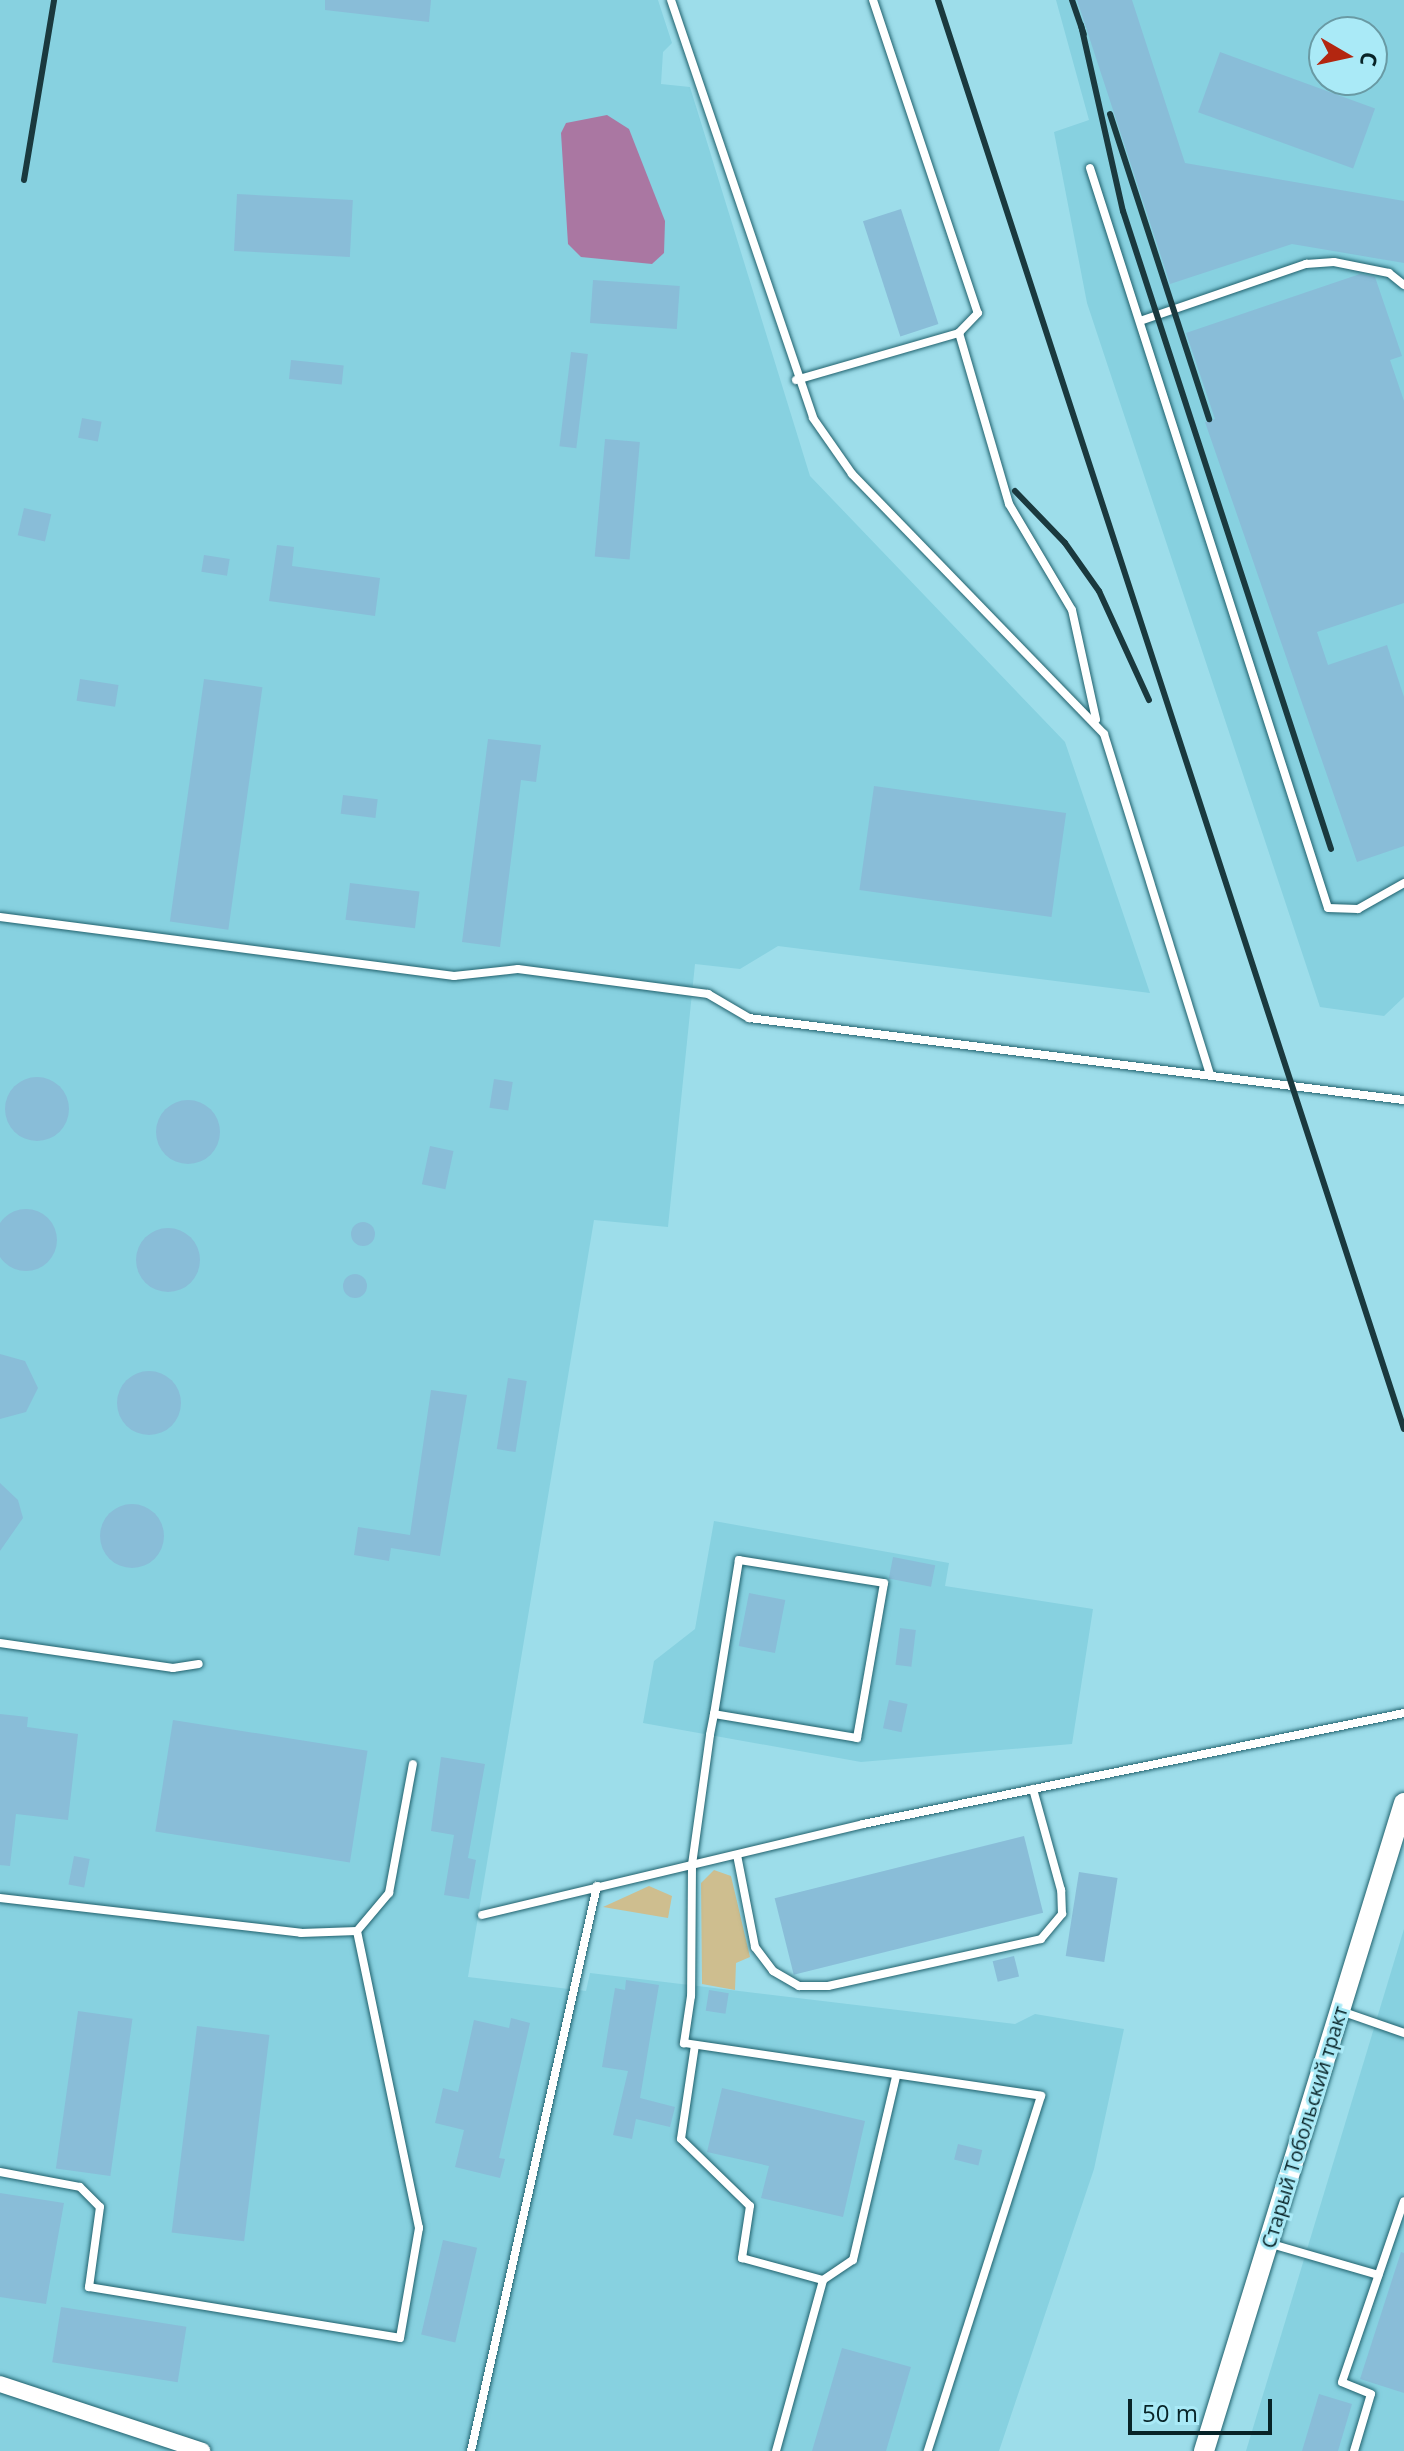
<!DOCTYPE html>
<html>
<head>
<meta charset="utf-8">
<style>
  body { margin:0 }
  #map { position:relative; width:1404px; height:2451px; overflow:hidden; background:#9dddea; font-family:"Open Sans",sans-serif }
  div>[style] { position:absolute }
  .built>* { inset:0; background:#87d1e0 }
  .green>* { inset:0; background:#cebe8f }
  .water>* { inset:0; background:#aa77a2 }
  .building>* { inset:0; background:#89bdd8; transform-origin:0 0 }
  .round { border-radius:50% }
  .roads { filter:drop-shadow(0 0 2px #20616d) drop-shadow(0 0 2px #20616d) }
  .service>* { height:8px; margin:-4px; padding:0 4px; transform-origin:4px; border-radius:4px; background:#fff }
  .minor>* { height:16px; margin:-8px; padding:0 8px; transform-origin:8px; border-radius:8px; background:#fff }
  .tertiary>* { height:20px; margin:-10px; padding:0 10px; transform-origin:10px; border-radius:10px; background:#fff }
  .rail>* { height:6px; margin:-3px; padding:0 3px; transform-origin:3px; border-radius:3px; background:#1a393e }
  span { translate:-50% -50%; white-space:nowrap; text-align:center; line-height:1.15; -webkit-text-stroke:6px #aaeaf7; paint-order:stroke }
  .street-label { font-size:20px; color:#082327 }
  .north { position:absolute; left:1308px; top:16px; width:80px; height:80px; box-sizing:border-box; background:#aaeaf7; border:2px solid #699aa4; border-radius:50%; rotate:99deg; font-size:22px; font-weight:700; line-height:32px; text-align:center; color:#082327 }
  .north::after { content:''; display:block; margin:auto; width:28px; height:36px; background:#b32610; clip-path:polygon(50% 0,100% 100%,50% 72%,0 100%) }
  .scale { position:absolute; left:1128px; top:2399px; width:144px; height:36px; box-sizing:border-box; border:4px solid #082327; border-top:0; padding-left:10px; font-size:24px; line-height:28px; white-space:nowrap; color:#082327; -webkit-text-stroke:6px #aaeaf7; paint-order:stroke }
</style>
</head>
<body>
<div id="map">
  <div class="built">
    <div style="clip-path:polygon(0 0,658px 0,672px 43px,663px 52px,661px 84px,690px 87px,810px 476px,1065px 742px,1150px 993px,778px 946px,740px 969px,695px 964px,668px 1227px,594px 1220px,468px 1977px,586px 1991px,590px 1973px,1015px 2024px,1035px 2014px,1124px 2029px,1094px 2169px,999px 2451px,0 2451px)"></div>
    <div style="clip-path:polygon(evenodd,1056px 0,1404px 0,1404px 997px,1384px 1016px,1320px 1007px,1087px 303px,1054px 132px,1089px 120px,1056px 0,1324px 32px,1372px 32px,1372px 80px,1324px 80px,1324px 32px)"></div>
    <div style="clip-path:polygon(714px 1521px,949px 1563px,945px 1586px,1093px 1609px,1072px 1744px,861px 1762px,643px 1723px,654px 1661px,695px 1629px)"></div>
    <div style="clip-path:polygon(1404px 1929px,1404px 2451px,1246px 2451px)"></div>
  </div>
  <div class="green">
    <div style="clip-path:polygon(714px 1870px,731px 1876px,750px 1957px,736px 1963px,735px 1990px,702px 1984px,701px 1883px)"></div>
    <div style="clip-path:polygon(649px 1886px,672px 1896px,668px 1918px,603px 1907px)"></div>
  </div>
  <div class="water">
    <div style="clip-path:polygon(607px 115px,629px 129px,665px 221px,664px 253px,652px 264px,581px 257px,568px 244px,561px 133px,566px 123px)"></div>
  </div>
  <div class="building">
    <div style="clip-path:polygon(325px 0,431px 0,429px 22px,325px 10px)"></div>
    <div style="clip-path:polygon(1077px 0,1132px 0,1185px 163px,1404px 201px,1404px 263px,1292px 244px,1170px 284px)"></div>
    <div style="left:1220px;top:52px;width:165px;height:64px;rotate:20deg"></div>
    <div style="left:237px;top:194px;width:116px;height:57px;rotate:3deg"></div>
    <div style="left:901px;top:209px;width:121px;height:40px;rotate:72deg"></div>
    <div style="clip-path:polygon(1360px 274px,1375px 277px,1402px 356px,1390px 360px,1404px 401px,1404px 603px,1317px 632px,1328px 665px,1387px 645px,1404px 697px,1404px 846px,1357px 862px,1205px 422px,1215px 419px,1186px 333px)"></div>
    <div style="left:593px;top:280px;width:87px;height:43px;rotate:4deg"></div>
    <div style="left:571px;top:352px;width:17px;height:95px;rotate:7deg"></div>
    <div style="left:291px;top:360px;width:53px;height:19px;rotate:6deg"></div>
    <div style="left:82px;top:418px;width:20px;height:20px;rotate:11deg"></div>
    <div style="left:605px;top:439px;width:35px;height:118px;rotate:5deg"></div>
    <div style="left:24px;top:508px;width:28px;height:28px;rotate:13deg"></div>
    <div style="clip-path:polygon(277px 545px,294px 547px,292px 566px,380px 578px,375px 616px,269px 601px)"></div>
    <div style="left:204px;top:555px;width:26px;height:17px;rotate:9deg"></div>
    <div style="left:80px;top:679px;width:39px;height:22px;rotate:9deg"></div>
    <div style="left:204px;top:679px;width:59px;height:245px;rotate:8deg"></div>
    <div style="clip-path:polygon(488px 739px,541px 745px,536px 782px,521px 780px,500px 947px,462px 942px)"></div>
    <div style="left:874px;top:786px;width:194px;height:105px;rotate:8deg"></div>
    <div style="left:343px;top:795px;width:35px;height:19px;rotate:7deg"></div>
    <div style="left:350px;top:883px;width:70px;height:37px;rotate:7deg"></div>
    <div class="round" style="left:5px;top:1077px;width:64px;height:64px"></div>
    <div style="left:494px;top:1079px;width:19px;height:29px;rotate:9deg"></div>
    <div class="round" style="left:156px;top:1100px;width:64px;height:64px"></div>
    <div style="left:430px;top:1146px;width:24px;height:39px;rotate:12deg"></div>
    <div class="round" style="left:-5px;top:1209px;width:62px;height:62px"></div>
    <div class="round" style="left:351px;top:1222px;width:24px;height:24px"></div>
    <div class="round" style="left:136px;top:1228px;width:64px;height:64px"></div>
    <div class="round" style="left:343px;top:1274px;width:24px;height:24px"></div>
    <div style="clip-path:polygon(0 1354px,25px 1361px,38px 1388px,26px 1412px,0 1419px)"></div>
    <div class="round" style="left:117px;top:1371px;width:64px;height:64px"></div>
    <div style="left:508px;top:1378px;width:19px;height:72px;rotate:9deg"></div>
    <div style="clip-path:polygon(431px 1390px,467px 1395px,440px 1556px,391px 1548px,389px 1561px,354px 1555px,358px 1527px,410px 1535px)"></div>
    <div style="clip-path:polygon(0 1483px,18px 1500px,23px 1518px,0 1551px)"></div>
    <div class="round" style="left:100px;top:1504px;width:64px;height:64px"></div>
    <div style="left:893px;top:1557px;width:43px;height:22px;rotate:11deg"></div>
    <div style="left:749px;top:1593px;width:37px;height:54px;rotate:11deg"></div>
    <div style="left:900px;top:1628px;width:16px;height:37px;rotate:7deg"></div>
    <div style="left:889px;top:1700px;width:19px;height:29px;rotate:12deg"></div>
    <div style="clip-path:polygon(0 1714px,28px 1717px,27px 1727px,78px 1734px,68px 1820px,16px 1814px,10px 1866px,0 1865px)"></div>
    <div style="left:173px;top:1720px;width:197px;height:113px;rotate:9deg"></div>
    <div style="clip-path:polygon(441px 1757px,485px 1764px,468px 1858px,476px 1860px,469px 1899px,444px 1895px,454px 1835px,431px 1831px)"></div>
    <div style="left:1024px;top:1836px;width:79px;height:257px;rotate:76deg"></div>
    <div style="left:74px;top:1856px;width:16px;height:29px;rotate:11deg"></div>
    <div style="left:1079px;top:1872px;width:39px;height:85px;rotate:9deg"></div>
    <div style="left:1014px;top:1956px;width:21px;height:22px;rotate:76deg"></div>
    <div style="clip-path:polygon(626px 1980px,659px 1985px,640px 2098px,675px 2107px,670px 2127px,636px 2119px,632px 2139px,613px 2135px,628px 2071px,602px 2067px,615px 1988px,625px 1990px)"></div>
    <div style="left:709px;top:1990px;width:20px;height:21px;rotate:9deg"></div>
    <div style="left:78px;top:2011px;width:55px;height:159px;rotate:8deg"></div>
    <div style="clip-path:polygon(511px 2018px,530px 2023px,499px 2158px,505px 2159px,500px 2178px,455px 2167px,464px 2130px,435px 2123px,443px 2088px,458px 2092px,474px 2020px,509px 2028px)"></div>
    <div style="left:197px;top:2026px;width:73px;height:208px;rotate:7deg"></div>
    <div style="clip-path:polygon(722px 2088px,865px 2121px,843px 2217px,761px 2198px,769px 2166px,707px 2152px)"></div>
    <div style="left:958px;top:2144px;width:25px;height:16px;rotate:14deg"></div>
    <div style="clip-path:polygon(0 2193px,64px 2203px,46px 2304px,0 2297px)"></div>
    <div style="left:443px;top:2240px;width:35px;height:97px;rotate:13deg"></div>
    <div style="clip-path:polygon(1401px 2252px,1404px 2253px,1404px 2393px,1360px 2379px)"></div>
    <div style="left:61px;top:2307px;width:127px;height:56px;rotate:9deg"></div>
    <div style="clip-path:polygon(842px 2348px,911px 2367px,886px 2451px,812px 2451px)"></div>
    <div style="clip-path:polygon(1319px 2394px,1352px 2404px,1338px 2451px,1302px 2451px)"></div>
  </div>
  <div class="roads">
    <div class="service">
      <div style="left:671px;top:0;width:441px;rotate:71.2deg"></div>
      <div style="left:813px;top:418px;width:68px;rotate:55.1deg"></div>
      <div style="left:852px;top:474px;width:362px;rotate:45.9deg"></div>
      <div style="left:1104px;top:734px;width:356px;rotate:72.7deg"></div>
      <div style="left:873px;top:0;width:330px;rotate:71.5deg"></div>
      <div style="left:978px;top:313px;width:28px;rotate:134deg"></div>
      <div style="left:959px;top:333px;width:178px;rotate:73.7deg"></div>
      <div style="left:1009px;top:504px;width:123px;rotate:59.3deg"></div>
      <div style="left:1072px;top:610px;width:112px;rotate:77.6deg"></div>
      <div style="left:1090px;top:168px;width:777px;rotate:72.17deg"></div>
      <div style="left:1328px;top:908px;width:30px;rotate:2deg"></div>
      <div style="left:1358px;top:909px;width:53px;rotate:-29.5deg"></div>
      <div style="left:1140px;top:321px;width:176px;rotate:-19deg"></div>
      <div style="left:1306px;top:264px;width:28px;rotate:-4deg"></div>
      <div style="left:1334px;top:262px;width:56px;rotate:11.3deg"></div>
      <div style="left:1389px;top:273px;width:19px;rotate:39deg"></div>
      <div style="left:796px;top:380px;width:170px;rotate:-16.1deg"></div>
      <div style="left:0;top:917px;width:458px;rotate:7.4deg"></div>
      <div style="left:454px;top:976px;width:64px;rotate:-6.2deg"></div>
      <div style="left:518px;top:969px;width:192px;rotate:7.5deg"></div>
      <div style="left:708px;top:994px;width:48px;rotate:30.3deg"></div>
      <div style="left:749px;top:1018px;width:660px;rotate:7.14deg"></div>
      <div style="left:0;top:1643px;width:175px;rotate:8.2deg"></div>
      <div style="left:173px;top:1668px;width:26px;rotate:-9deg"></div>
      <div style="left:714px;top:1714px;width:145px;rotate:9.5deg"></div>
      <div style="left:857px;top:1738px;width:157px;rotate:-80.1deg"></div>
      <div style="left:884px;top:1583px;width:147px;rotate:-171deg"></div>
      <div style="left:739px;top:1560px;width:156px;rotate:99.2deg"></div>
      <div style="left:714px;top:1714px;width:21px;rotate:101deg"></div>
      <div style="left:710px;top:1735px;width:131px;rotate:97.9deg"></div>
      <div style="left:692px;top:1865px;width:131px;rotate:90.4deg"></div>
      <div style="left:691px;top:1996px;width:48px;rotate:98.5deg"></div>
      <div style="left:684px;top:2043px;width:361px;rotate:8.4deg"></div>
      <div style="left:1041px;top:2096px;width:373px;rotate:107.7deg"></div>
      <div style="left:737px;top:1855px;width:94px;rotate:78.9deg"></div>
      <div style="left:755px;top:1947px;width:30px;rotate:53deg"></div>
      <div style="left:773px;top:1971px;width:30px;rotate:30deg"></div>
      <div style="left:799px;top:1986px;width:29px"></div>
      <div style="left:828px;top:1986px;width:218px;rotate:-12.4deg"></div>
      <div style="left:1041px;top:1939px;width:33px;rotate:-50deg"></div>
      <div style="left:1062px;top:1914px;width:24px;rotate:-92deg"></div>
      <div style="left:1061px;top:1890px;width:105px;rotate:-105.5deg"></div>
      <div style="left:0;top:1898px;width:303px;rotate:6.6deg"></div>
      <div style="left:301px;top:1933px;width:56px;rotate:-2deg"></div>
      <div style="left:357px;top:1931px;width:50px;rotate:-49.9deg"></div>
      <div style="left:389px;top:1893px;width:131px;rotate:-79.5deg"></div>
      <div style="left:482px;top:1915px;width:392px;rotate:-13.4deg"></div>
      <div style="left:863px;top:1824px;width:552px;rotate:-11.59deg"></div>
      <div style="left:1341px;top:2011px;width:67px;rotate:19.2deg"></div>
      <div style="left:695px;top:2045px;width:95px;rotate:98.5deg"></div>
      <div style="left:681px;top:2139px;width:96px;rotate:44.2deg"></div>
      <div style="left:750px;top:2206px;width:53px;rotate:98.7deg"></div>
      <div style="left:742px;top:2258px;width:84px;rotate:15.2deg"></div>
      <div style="left:0;top:2172px;width:81px;rotate:10.6deg"></div>
      <div style="left:80px;top:2187px;width:28px;rotate:45deg"></div>
      <div style="left:100px;top:2207px;width:81px;rotate:97.8deg"></div>
      <div style="left:89px;top:2287px;width:315px;rotate:9.3deg"></div>
      <div style="left:400px;top:2338px;width:112px;rotate:-80.2deg"></div>
      <div style="left:419px;top:2228px;width:303px;rotate:-101.8deg"></div>
      <div style="left:1268px;top:2243px;width:115px;rotate:16.2deg"></div>
      <div style="left:471px;top:2451px;width:579px;rotate:-77.43deg"></div>
      <div style="left:776px;top:2451px;width:177px;rotate:-74.6deg"></div>
      <div style="left:823px;top:2280px;width:36px;rotate:-34deg"></div>
      <div style="left:853px;top:2260px;width:189px;rotate:-76.8deg"></div>
      <div style="left:1354px;top:2451px;width:59px;rotate:-73.4deg"></div>
      <div style="left:1371px;top:2394px;width:31px;rotate:-158deg"></div>
      <div style="left:1342px;top:2382px;width:191px;rotate:-71.1deg"></div>
    </div>
    <div class="minor">
      <div style="left:0;top:2384px;width:213px;rotate:18.3deg"></div>
    </div>
    <div class="tertiary">
      <div style="left:1204px;top:2451px;width:678px;rotate:-72.85deg"></div>
    </div>
  </div>
  <div class="rail">
    <div style="left:938px;top:0;width:1503px;rotate:71.94deg"></div>
    <div style="left:1072px;top:0;width:36px;rotate:71deg"></div>
    <div style="left:1081px;top:25px;width:191px;rotate:77.3deg"></div>
    <div style="left:1123px;top:211px;width:671px;rotate:71.94deg"></div>
    <div style="left:1110px;top:114px;width:321px;rotate:72deg"></div>
    <div style="left:24px;top:180px;width:182px;rotate:-80.5deg"></div>
    <div style="left:1015px;top:491px;width:72px;rotate:46.1deg"></div>
    <div style="left:1065px;top:543px;width:59px;rotate:54.7deg"></div>
    <div style="left:1099px;top:591px;width:120px;rotate:65.4deg"></div>
  </div>
  <div class="street-label">
    <span style="left:1304px;top:2127px;rotate:-73deg">Старый Тобольский тракт</span>
  </div>
  <div class="north">С</div>
  <div class="scale">50 m</div>
</div>
</body>
</html>
